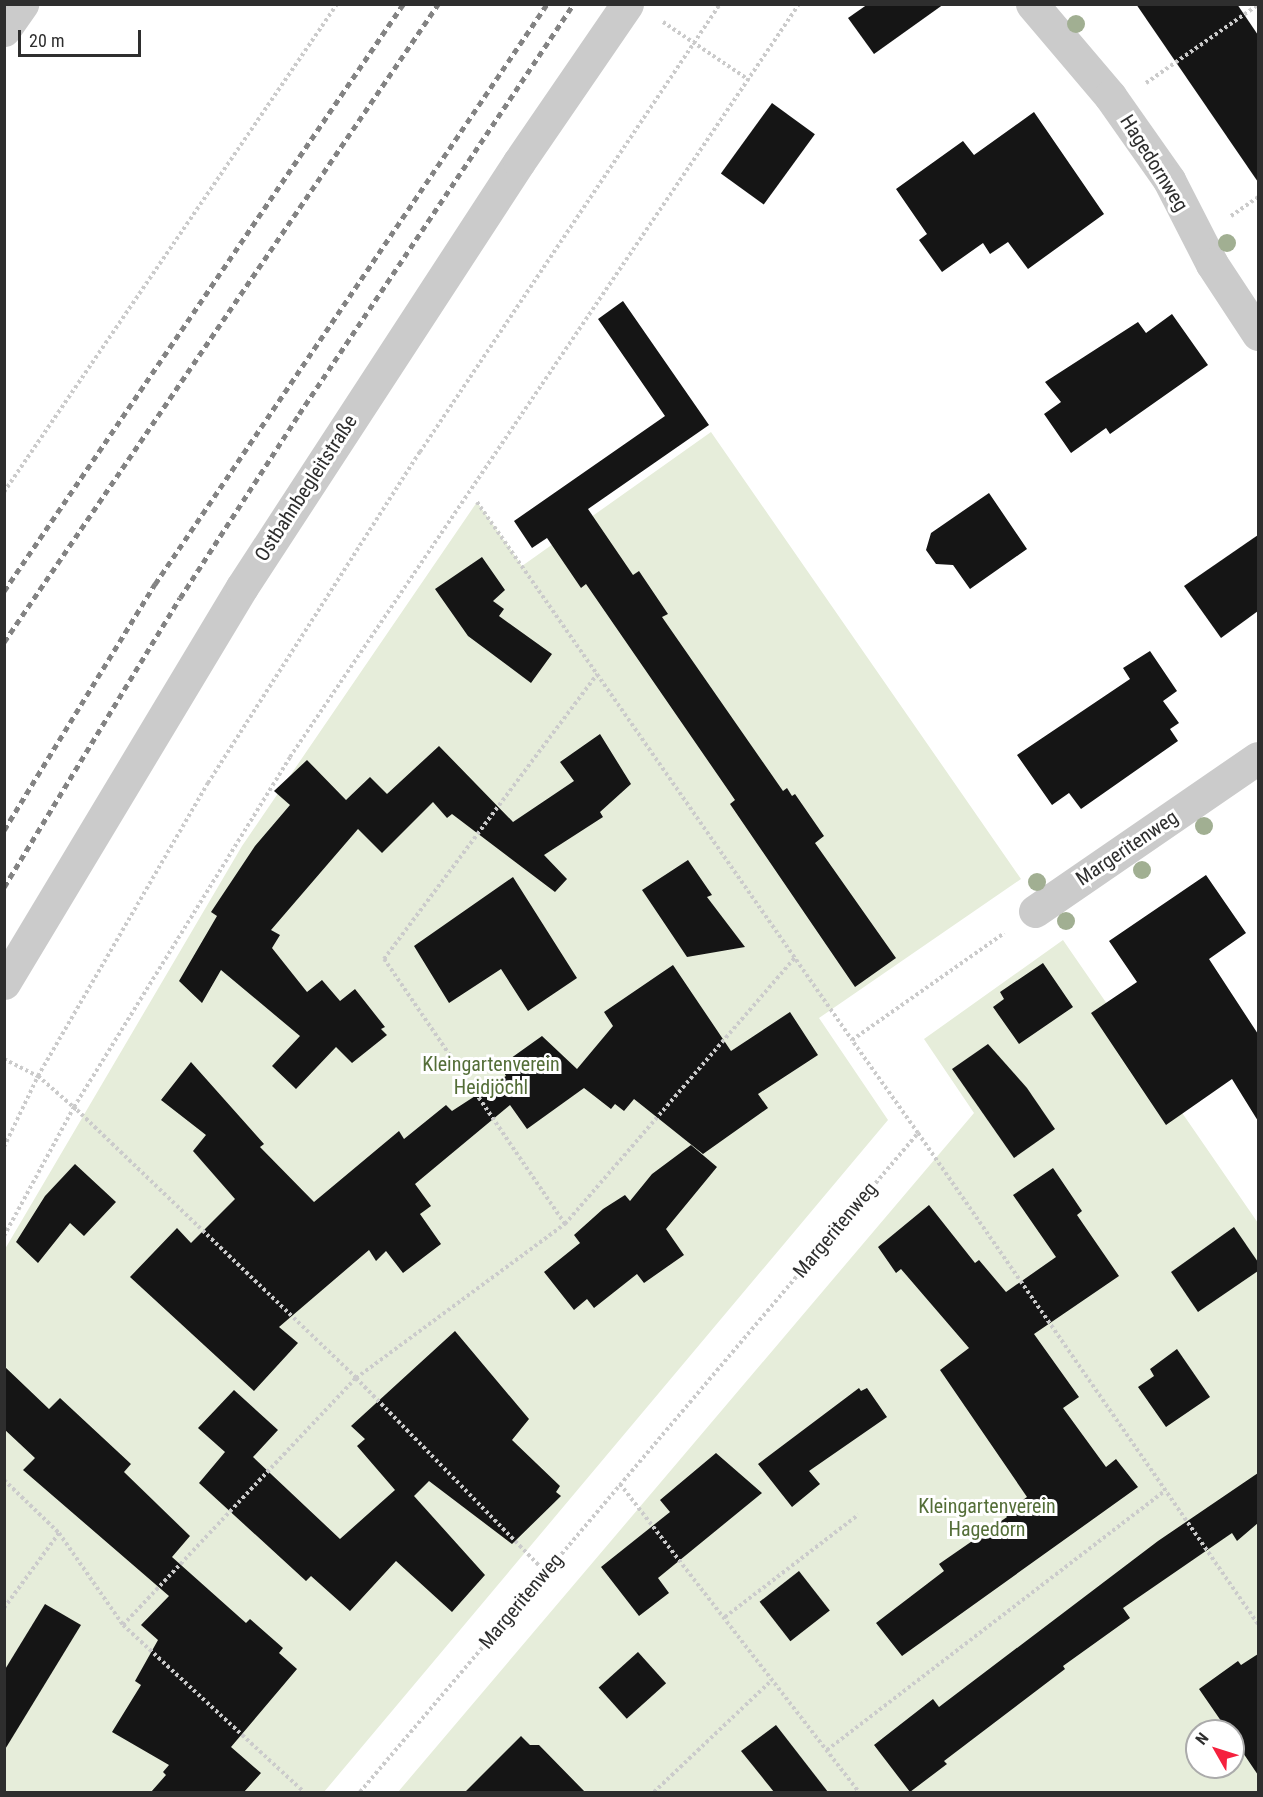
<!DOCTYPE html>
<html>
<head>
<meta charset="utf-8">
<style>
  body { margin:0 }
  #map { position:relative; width:1263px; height:1797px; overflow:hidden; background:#fff; font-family:"Roboto Condensed",sans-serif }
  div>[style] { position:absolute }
  .green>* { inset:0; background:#e6edda }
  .building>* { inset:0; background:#151515; transform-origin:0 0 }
  .path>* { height:4px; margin-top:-2px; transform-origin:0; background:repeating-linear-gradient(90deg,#cbcbcb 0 3px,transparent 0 6px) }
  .minor>* { height:33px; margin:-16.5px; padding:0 16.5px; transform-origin:16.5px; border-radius:16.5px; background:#cbcbcb }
  .rail>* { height:4.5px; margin-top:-2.25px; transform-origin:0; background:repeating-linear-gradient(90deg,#838383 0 6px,transparent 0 10.5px) }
  .trees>* { width:18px; height:18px; margin:-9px; border-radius:50%; background:#a1af92 }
  span { translate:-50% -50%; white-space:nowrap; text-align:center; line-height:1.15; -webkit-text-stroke:6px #fff; paint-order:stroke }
  .street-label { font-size:20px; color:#2e2e2e }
  .park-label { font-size:20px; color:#546e38 }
  .frame { position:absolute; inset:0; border:6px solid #2e2e2e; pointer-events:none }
  .north { position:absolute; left:1185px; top:1719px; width:60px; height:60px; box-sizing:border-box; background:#fff; border:2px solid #ababab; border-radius:50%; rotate:309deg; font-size:16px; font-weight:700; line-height:24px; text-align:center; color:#2e2e2e }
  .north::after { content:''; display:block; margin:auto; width:21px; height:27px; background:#f5213e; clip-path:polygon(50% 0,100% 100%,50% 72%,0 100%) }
  .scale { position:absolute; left:18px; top:30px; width:123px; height:27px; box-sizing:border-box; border:3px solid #2e2e2e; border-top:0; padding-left:8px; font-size:18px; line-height:21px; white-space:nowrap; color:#2e2e2e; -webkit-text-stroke:4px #fff; paint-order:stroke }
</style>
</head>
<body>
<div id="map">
  <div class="green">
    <div style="clip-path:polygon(711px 432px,1021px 879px,819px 1018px,888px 1120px,324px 1792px,5px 1792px,5px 1249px,242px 846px,477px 502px,522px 566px)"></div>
    <div style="clip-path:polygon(evenodd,1063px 940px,1258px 1223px,1258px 1792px,398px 1792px,974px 1113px,924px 1039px,1063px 940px,1197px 1731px,1233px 1731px,1233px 1767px,1197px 1767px,1197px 1731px)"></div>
  </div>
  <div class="building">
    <div style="clip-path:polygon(868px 4px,944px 4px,874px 54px,848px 18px)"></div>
    <div style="clip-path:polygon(1136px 4px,1237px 4px,1258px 35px,1258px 182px)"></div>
    <div style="left:772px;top:103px;width:53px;height:87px;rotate:36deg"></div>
    <div style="clip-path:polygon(1034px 112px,1104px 214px,1028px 269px,1008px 242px,990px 254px,983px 243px,942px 272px,919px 240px,927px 234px,896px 189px,963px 141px,974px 155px)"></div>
    <div style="clip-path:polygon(623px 301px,709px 425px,588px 509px,633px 575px,639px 571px,668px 614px,662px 617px,783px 791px,787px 788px,792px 796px,795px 794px,824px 836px,815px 843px,896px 958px,855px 987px,730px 804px,735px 800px,586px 584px,581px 588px,547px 538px,532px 548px,514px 521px,665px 416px,598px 319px)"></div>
    <div style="clip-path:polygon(1172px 314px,1208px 365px,1110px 434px,1106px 428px,1071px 453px,1044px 414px,1061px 402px,1045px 382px,1138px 322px,1146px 333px)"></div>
    <div style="clip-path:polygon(989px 493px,1027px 549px,970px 589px,953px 565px,936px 564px,926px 550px,931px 533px)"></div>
    <div style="clip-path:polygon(1258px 535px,1258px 611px,1221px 638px,1184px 586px)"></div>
    <div style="clip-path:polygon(482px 557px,505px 590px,493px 601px,504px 609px,499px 616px,552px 654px,531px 683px,468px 636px,435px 589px)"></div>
    <div style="clip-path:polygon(1150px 651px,1177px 691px,1163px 701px,1179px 723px,1170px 729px,1178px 741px,1081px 809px,1069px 793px,1052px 805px,1017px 755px,1130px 679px,1123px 668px)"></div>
    <div style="clip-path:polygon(600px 734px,631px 784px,600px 812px,603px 817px,544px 855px,567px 879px,555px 892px,452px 814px,447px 818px,433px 802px,382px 853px,358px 829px,271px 930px,280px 935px,272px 948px,307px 992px,322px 980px,340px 1001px,355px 989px,385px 1027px,381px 1029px,387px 1035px,352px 1063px,336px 1047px,296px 1089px,272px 1066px,300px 1036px,221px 970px,202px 1003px,179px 981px,217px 916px,211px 912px,255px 846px,290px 805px,274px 791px,307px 760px,346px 800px,370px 777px,387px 794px,439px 746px,513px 822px,574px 781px,560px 762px)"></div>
    <div style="clip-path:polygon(688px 860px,712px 895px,707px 897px,745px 947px,687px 957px,642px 890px)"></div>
    <div style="clip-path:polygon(1206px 875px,1246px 933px,1209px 959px,1258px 1034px,1258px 1121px,1232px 1079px,1166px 1125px,1091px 1013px,1137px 982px,1109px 941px)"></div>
    <div style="clip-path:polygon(513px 877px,577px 978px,528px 1011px,501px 969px,449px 1003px,414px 946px)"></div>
    <div style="clip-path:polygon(1043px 963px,1073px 1007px,1019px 1044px,993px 1007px,1004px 999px,1000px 992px)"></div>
    <div style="clip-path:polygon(673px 965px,731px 1051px,790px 1012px,818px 1055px,758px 1094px,768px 1108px,703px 1154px,634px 1099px,624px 1111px,615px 1104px,611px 1109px,584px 1088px,527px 1129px,510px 1105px,415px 1184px,431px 1206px,420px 1214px,441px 1244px,403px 1273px,386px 1251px,376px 1261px,369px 1250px,279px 1327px,298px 1343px,254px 1391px,130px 1277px,177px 1228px,191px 1243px,235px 1199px,193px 1151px,206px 1135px,161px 1100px,191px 1062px,264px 1144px,260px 1147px,314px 1202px,399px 1131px,404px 1139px,446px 1105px,452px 1111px,506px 1076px,500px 1066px,542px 1036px,577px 1069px,613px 1026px,604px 1012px)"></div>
    <div style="clip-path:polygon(988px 1044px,1027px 1088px,1055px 1129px,1014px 1158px,952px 1069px)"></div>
    <div style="clip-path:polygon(691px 1145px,717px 1167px,666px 1229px,684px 1255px,644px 1283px,637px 1274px,594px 1308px,587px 1299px,574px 1310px,544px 1272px,580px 1243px,574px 1235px,603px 1209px,625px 1195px,630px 1201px,652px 1174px)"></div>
    <div style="clip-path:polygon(75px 1164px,116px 1202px,84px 1236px,70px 1223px,38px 1263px,16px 1242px,45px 1196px)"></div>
    <div style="clip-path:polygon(1053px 1168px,1082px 1211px,1077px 1215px,1119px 1276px,1034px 1334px,1079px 1397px,1063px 1408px,1106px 1467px,1116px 1459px,1138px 1487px,902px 1656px,876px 1623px,944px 1571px,939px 1564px,1007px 1517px,1004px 1513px,1027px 1497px,940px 1370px,969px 1348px,901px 1269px,896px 1273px,878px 1247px,929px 1205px,975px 1263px,979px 1260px,1006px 1292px,1056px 1257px,1013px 1195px)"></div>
    <div style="clip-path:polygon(1234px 1227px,1258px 1262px,1258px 1271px,1198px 1312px,1171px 1272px)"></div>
    <div style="clip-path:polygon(455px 1331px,529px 1419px,512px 1440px,560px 1486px,556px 1492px,561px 1496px,512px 1544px,429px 1481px,414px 1496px,485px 1575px,452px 1612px,396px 1561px,350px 1611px,311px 1576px,306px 1581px,199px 1483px,225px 1452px,198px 1428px,234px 1390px,278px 1430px,253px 1457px,340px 1539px,395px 1490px,357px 1446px,365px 1439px,351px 1426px)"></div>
    <div style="clip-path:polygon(1177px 1349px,1210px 1397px,1166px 1427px,1138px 1387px,1154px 1376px,1150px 1369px)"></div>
    <div style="clip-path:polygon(4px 1366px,49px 1409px,60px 1398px,131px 1464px,124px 1472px,190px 1536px,172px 1557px,246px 1623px,250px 1619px,283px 1648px,279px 1653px,297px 1669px,231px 1747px,261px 1773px,244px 1792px,151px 1792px,166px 1775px,163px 1772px,169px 1765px,112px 1732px,141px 1685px,135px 1681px,158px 1640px,141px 1625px,169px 1596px,23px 1470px,35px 1458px,4px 1429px)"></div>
    <div style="clip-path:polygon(859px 1388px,861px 1391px,867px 1388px,887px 1417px,809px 1471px,820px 1484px,792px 1507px,758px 1464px)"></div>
    <div style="clip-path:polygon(716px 1453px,762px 1493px,658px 1578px,669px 1593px,639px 1616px,601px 1567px,670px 1512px,660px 1500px)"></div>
    <div style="clip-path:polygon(1258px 1473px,1258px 1523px,1237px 1541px,1232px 1533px,1123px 1608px,1130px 1618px,1063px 1666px,1065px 1669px,944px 1761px,947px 1764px,910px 1792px,874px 1745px,933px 1699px,939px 1707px,1158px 1541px)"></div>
    <div style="left:799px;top:1571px;width:50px;height:50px;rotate:52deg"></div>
    <div style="clip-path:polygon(45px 1604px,81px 1625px,4px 1751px,4px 1671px)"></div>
    <div style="left:638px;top:1652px;width:42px;height:53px;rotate:48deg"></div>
    <div style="clip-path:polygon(1258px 1654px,1258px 1775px,1233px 1738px,1233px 1731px,1228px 1731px,1199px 1689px,1238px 1661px,1241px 1665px)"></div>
    <div style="clip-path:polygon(776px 1725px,828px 1792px,774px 1792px,741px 1751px)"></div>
    <div style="clip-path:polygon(521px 1736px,530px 1745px,539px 1745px,585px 1792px,465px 1792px)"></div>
  </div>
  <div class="path">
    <div style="left:663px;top:22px;width:104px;rotate:34deg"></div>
    <div style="left:1146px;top:83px;width:136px;rotate:-34.9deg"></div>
    <div style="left:1231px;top:216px;width:33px;rotate:-35deg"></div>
    <div style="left:4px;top:492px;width:591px;rotate:-55.69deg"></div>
    <div style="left:477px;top:502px;width:656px;rotate:55.12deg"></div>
    <div style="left:4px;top:1059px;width:38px;rotate:27deg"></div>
    <div style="left:38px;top:1076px;width:52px;rotate:41.1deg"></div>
    <div style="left:77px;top:1110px;width:387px;rotate:43.8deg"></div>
    <div style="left:356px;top:1378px;width:271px;rotate:45.7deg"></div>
    <div style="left:918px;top:1133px;width:597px;rotate:55.3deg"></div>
    <div style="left:4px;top:1147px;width:79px;rotate:-64.4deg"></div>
    <div style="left:38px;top:1076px;width:339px;rotate:-59.9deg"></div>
    <div style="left:208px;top:783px;width:393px;rotate:-57.4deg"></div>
    <div style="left:420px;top:452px;width:539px;rotate:-56.19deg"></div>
    <div style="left:565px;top:1224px;width:321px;rotate:-124.3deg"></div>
    <div style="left:384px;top:959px;width:356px;rotate:-53.2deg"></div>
    <div style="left:4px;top:1236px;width:147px;rotate:-61.5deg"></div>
    <div style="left:74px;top:1107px;width:411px;rotate:-58.3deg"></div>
    <div style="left:290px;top:757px;width:909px;rotate:-55.94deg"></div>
    <div style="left:4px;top:1480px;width:76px;rotate:43.9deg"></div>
    <div style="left:59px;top:1533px;width:112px;rotate:55.2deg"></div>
    <div style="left:123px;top:1625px;width:246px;rotate:42.7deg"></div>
    <div style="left:620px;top:1484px;width:390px;rotate:52.2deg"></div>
    <div style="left:4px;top:1608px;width:93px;rotate:-53.7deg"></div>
    <div style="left:725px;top:1617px;width:168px;rotate:-37.5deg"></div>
    <div style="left:123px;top:1625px;width:340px;rotate:-46.7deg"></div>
    <div style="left:356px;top:1378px;width:260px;rotate:-36.4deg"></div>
    <div style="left:565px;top:1224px;width:352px;rotate:-49.2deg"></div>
    <div style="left:827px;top:1750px;width:427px;rotate:-37.5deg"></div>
    <div style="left:360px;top:1792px;width:864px;rotate:-49.74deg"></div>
    <div style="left:918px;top:1133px;width:114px;rotate:-125.4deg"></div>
    <div style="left:852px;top:1040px;width:186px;rotate:-35.1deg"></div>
    <div style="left:654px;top:1792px;width:160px;rotate:-43.5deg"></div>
  </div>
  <div class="minor">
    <div style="left:1032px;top:4px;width:121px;rotate:49.7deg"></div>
    <div style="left:1110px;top:96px;width:103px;rotate:54.9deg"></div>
    <div style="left:1169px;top:180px;width:94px;rotate:62.9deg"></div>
    <div style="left:1212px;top:264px;width:84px;rotate:56.7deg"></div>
    <div style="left:4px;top:30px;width:32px;rotate:-55deg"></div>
    <div style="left:1035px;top:911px;width:270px;rotate:-34.5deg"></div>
    <div style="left:4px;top:983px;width:462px;rotate:-59deg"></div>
    <div style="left:242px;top:587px;width:507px;rotate:-56.91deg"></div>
    <div style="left:519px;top:162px;width:191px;rotate:-55.6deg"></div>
  </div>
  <div class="rail">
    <div style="left:4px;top:591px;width:710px;rotate:-55.79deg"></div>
    <div style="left:4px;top:642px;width:772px;rotate:-55.77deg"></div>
    <div style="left:4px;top:830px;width:289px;rotate:-58.5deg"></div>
    <div style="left:155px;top:584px;width:700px;rotate:-55.95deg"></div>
    <div style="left:4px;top:887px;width:338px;rotate:-58.7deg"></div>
    <div style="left:180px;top:598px;width:219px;rotate:-57.1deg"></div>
    <div style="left:299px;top:414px;width:493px;rotate:-56.2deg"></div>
  </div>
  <div class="trees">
    <div style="left:1076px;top:24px"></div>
    <div style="left:1227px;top:243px"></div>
    <div style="left:1204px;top:826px"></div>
    <div style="left:1142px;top:870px"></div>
    <div style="left:1037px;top:882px"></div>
    <div style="left:1066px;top:921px"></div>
  </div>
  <div class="street-label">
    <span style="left:1154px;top:163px;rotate:58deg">Hagedornweg</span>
    <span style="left:306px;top:488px;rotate:-57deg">Ostbahnbegleitstraße</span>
    <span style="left:1127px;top:848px;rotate:-34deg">Margeritenweg</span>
    <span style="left:835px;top:1230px;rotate:-50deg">Margeritenweg</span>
    <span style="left:521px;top:1601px;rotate:-50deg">Margeritenweg</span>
  </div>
  <div class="park-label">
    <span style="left:491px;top:1076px">Kleingartenverein<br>Heidjöchl</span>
    <span style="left:987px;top:1518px">Kleingartenverein<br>Hagedorn</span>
  </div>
  <div class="frame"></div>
  <div class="north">N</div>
  <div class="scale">20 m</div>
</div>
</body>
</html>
